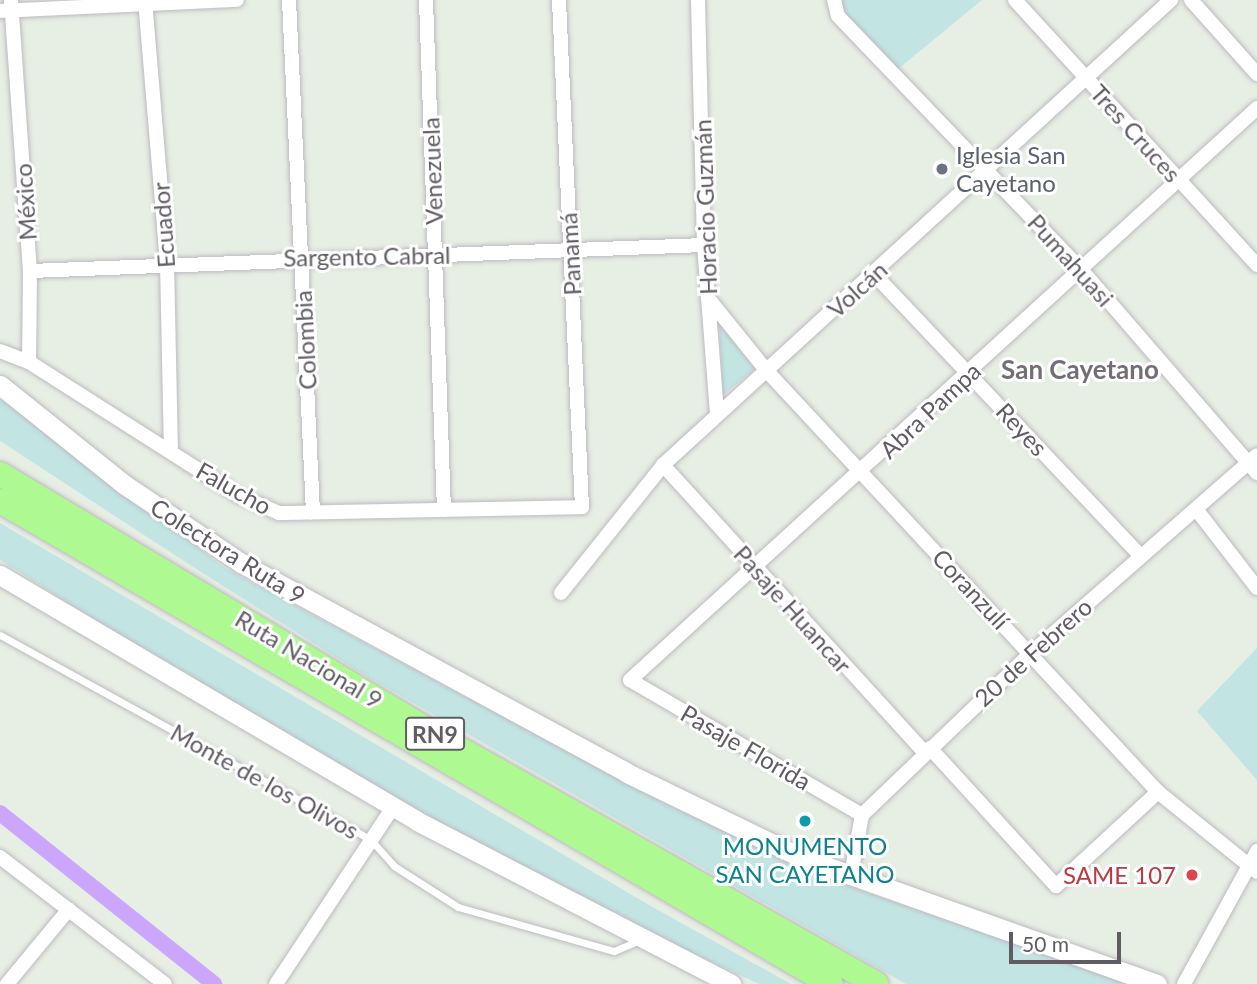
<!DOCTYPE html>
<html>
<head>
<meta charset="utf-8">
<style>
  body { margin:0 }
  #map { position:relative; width:1257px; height:984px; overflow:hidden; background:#e7eee4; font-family:Lato,sans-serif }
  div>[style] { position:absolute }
  .green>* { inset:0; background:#c2e5e4 }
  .canal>* { height:16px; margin:-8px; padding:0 8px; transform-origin:8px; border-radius:8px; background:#caa7fc }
  .roads { filter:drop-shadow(0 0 2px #beb9c0) drop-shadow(0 0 2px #beb9c0) }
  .lane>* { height:7px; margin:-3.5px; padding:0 3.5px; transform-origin:3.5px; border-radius:3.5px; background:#fff }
  .street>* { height:14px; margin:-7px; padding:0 7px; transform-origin:7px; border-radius:7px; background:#fff }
  .secondary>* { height:19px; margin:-9.5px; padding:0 9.5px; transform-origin:9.5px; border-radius:9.5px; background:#fff }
  .highway>* { height:24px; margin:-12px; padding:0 12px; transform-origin:12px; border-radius:12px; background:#aef991 }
  .dots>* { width:19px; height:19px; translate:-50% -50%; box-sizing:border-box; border:4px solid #fff; border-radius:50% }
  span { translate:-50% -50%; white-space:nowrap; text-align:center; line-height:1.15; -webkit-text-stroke:6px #fff; paint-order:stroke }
  .shield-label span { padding:2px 5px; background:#fff; border:2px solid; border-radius:5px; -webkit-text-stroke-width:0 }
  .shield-label { font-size:23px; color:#615c64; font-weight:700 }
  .street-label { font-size:24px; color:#615c64 }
  .worship-label { font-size:24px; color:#5b616d }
  .left { translate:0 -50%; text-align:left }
  .culture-label { font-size:24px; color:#0d838f }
  .health-label { font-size:24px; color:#be3a42 }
  .right { translate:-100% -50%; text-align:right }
  .neighbourhood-label { font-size:26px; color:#726d76; font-weight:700 }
  .scale { position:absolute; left:1009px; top:932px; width:112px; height:32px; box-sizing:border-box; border:4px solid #615c64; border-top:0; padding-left:9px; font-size:21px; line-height:24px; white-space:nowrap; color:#615c64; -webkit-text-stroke:5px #fff; paint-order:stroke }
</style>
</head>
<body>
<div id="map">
  <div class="green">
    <div style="clip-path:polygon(842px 0,982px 0,898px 69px,842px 15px)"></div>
    <div style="clip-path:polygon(719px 323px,755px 369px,723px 395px)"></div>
    <div style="clip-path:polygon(0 399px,225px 568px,666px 804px,836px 882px,1133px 984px,906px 984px,361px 673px,190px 565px,0 441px)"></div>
    <div style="clip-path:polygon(0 523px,649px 905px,791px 984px,759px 984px,564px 893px,248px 716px,0 560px)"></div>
    <div style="clip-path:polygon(1257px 648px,1257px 780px,1197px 711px)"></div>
  </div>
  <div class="canal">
    <div style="left:0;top:813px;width:274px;rotate:38.6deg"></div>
  </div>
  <div class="roads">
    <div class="lane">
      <div style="left:0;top:635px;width:423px;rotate:28.9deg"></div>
      <div style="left:370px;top:839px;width:36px;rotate:48deg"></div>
      <div style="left:394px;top:866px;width:76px;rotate:32.6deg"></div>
      <div style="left:458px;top:907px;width:162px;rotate:15.8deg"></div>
      <div style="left:614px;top:951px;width:28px;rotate:-23deg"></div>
    </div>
    <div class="street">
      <div style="left:11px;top:0;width:272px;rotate:86deg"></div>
      <div style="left:30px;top:271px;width:91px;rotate:90.6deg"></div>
      <div style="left:145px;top:0;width:263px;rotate:85.2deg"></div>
      <div style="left:167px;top:262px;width:189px;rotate:88.8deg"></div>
      <div style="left:289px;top:0;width:513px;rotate:87.32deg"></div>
      <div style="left:426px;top:0;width:510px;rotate:87.98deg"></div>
      <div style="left:698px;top:0;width:245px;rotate:88.6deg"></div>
      <div style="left:704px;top:245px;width:169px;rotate:85.6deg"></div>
      <div style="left:834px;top:0;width:16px;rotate:76deg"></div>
      <div style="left:838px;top:16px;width:349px;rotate:46.2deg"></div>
      <div style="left:1080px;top:268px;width:271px;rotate:49.2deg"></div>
      <div style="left:1015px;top:0;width:359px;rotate:47.6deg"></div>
      <div style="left:1191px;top:0;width:99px;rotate:48.3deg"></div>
      <div style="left:0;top:11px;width:237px;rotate:-2.7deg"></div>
      <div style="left:30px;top:271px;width:675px;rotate:-2.21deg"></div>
      <div style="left:874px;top:274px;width:387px;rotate:46.6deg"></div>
      <div style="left:708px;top:298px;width:92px;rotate:51.1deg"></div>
      <div style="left:766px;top:370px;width:576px;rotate:47.11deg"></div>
      <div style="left:1158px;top:792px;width:127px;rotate:38.9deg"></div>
      <div style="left:0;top:351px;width:31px;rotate:21deg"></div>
      <div style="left:29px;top:362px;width:248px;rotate:32.5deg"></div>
      <div style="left:238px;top:495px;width:45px;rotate:23.7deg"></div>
      <div style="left:279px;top:513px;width:303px;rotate:-1.1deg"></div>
      <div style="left:582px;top:507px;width:508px;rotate:-92.6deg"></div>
      <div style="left:663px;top:465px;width:388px;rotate:47.7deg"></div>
      <div style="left:1196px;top:509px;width:100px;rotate:52.3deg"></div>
      <div style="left:561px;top:593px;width:164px;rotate:-51.4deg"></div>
      <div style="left:663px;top:465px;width:689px;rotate:-42.47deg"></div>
      <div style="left:930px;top:748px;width:187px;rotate:47.6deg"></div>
      <div style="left:1056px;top:886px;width:139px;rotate:-42.7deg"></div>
      <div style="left:862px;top:815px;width:268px;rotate:-149.8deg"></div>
      <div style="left:630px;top:680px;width:849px;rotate:-42.37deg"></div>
      <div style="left:0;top:857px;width:208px;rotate:37.6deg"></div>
      <div style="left:851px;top:875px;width:61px;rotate:-79.6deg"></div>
      <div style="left:862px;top:815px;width:234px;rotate:-43.8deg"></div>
      <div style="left:1031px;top:653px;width:300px;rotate:-41.2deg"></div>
      <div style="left:7px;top:984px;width:97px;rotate:-50.4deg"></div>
      <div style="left:276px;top:984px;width:212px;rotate:-56.5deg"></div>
      <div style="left:1184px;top:984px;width:152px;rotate:-61.2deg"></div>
    </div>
    <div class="secondary">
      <div style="left:0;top:385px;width:160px;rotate:38.7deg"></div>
      <div style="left:125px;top:485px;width:140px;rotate:33.9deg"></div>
      <div style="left:241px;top:563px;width:439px;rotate:28.5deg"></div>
      <div style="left:627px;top:773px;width:192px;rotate:25.9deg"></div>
      <div style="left:800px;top:857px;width:379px;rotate:19.6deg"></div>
      <div style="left:0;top:575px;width:484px;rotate:30.5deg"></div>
      <div style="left:417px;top:821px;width:354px;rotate:27.4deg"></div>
    </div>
    <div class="highway">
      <div style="left:0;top:474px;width:534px;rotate:30.89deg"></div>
      <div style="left:458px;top:748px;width:480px;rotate:29.4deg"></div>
      <div style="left:0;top:501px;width:961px;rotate:30.17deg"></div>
    </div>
  </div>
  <div class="dots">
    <div style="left:942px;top:169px;background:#6b7280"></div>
    <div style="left:805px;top:821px;background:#0f9aa8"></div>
    <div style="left:1192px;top:875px;background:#e0444e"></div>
  </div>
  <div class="shield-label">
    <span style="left:435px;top:734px">RN9</span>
  </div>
  <div class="street-label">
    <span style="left:1136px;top:133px;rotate:48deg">Tres Cruces</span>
    <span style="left:432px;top:171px;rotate:-92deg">Venezuela</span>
    <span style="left:25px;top:202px;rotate:-94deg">México</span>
    <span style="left:705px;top:207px;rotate:-92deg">Horacio Guzmán</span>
    <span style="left:163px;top:225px;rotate:-94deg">Ecuador</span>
    <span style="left:570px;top:254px;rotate:-93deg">Panamá</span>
    <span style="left:367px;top:256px;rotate:-1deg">Sargento Cabral</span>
    <span style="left:1071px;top:260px;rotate:48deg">Pumahuasi</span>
    <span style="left:857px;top:289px;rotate:-42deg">Volcán</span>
    <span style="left:305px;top:340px;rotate:-93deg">Colombia</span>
    <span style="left:930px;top:410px;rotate:-43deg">Abra Pampa</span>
    <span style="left:1022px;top:429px;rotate:47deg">Reyes</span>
    <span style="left:234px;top:488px;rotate:29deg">Falucho</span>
    <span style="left:228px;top:551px;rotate:32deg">Colectora Ruta 9</span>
    <span style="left:971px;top:589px;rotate:47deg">Coranzulí</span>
    <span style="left:793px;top:609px;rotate:48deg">Pasaje Huancar</span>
    <span style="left:1033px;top:652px;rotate:-42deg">20 de Febrero</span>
    <span style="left:309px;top:659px;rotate:31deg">Ruta Nacional 9</span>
    <span style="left:746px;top:747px;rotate:30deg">Pasaje Florida</span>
    <span style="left:265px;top:781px;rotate:29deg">Monte de los Olivos</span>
  </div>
  <div class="worship-label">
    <span class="left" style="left:956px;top:169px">Iglesia San<br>Cayetano</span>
  </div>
  <div class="culture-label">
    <span style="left:805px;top:860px">MONUMENTO<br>SAN CAYETANO</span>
  </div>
  <div class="health-label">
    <span class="right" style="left:1176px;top:875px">SAME 107</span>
  </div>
  <div class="neighbourhood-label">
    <span style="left:1080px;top:370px">San Cayetano</span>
  </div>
  <div class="scale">50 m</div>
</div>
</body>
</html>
